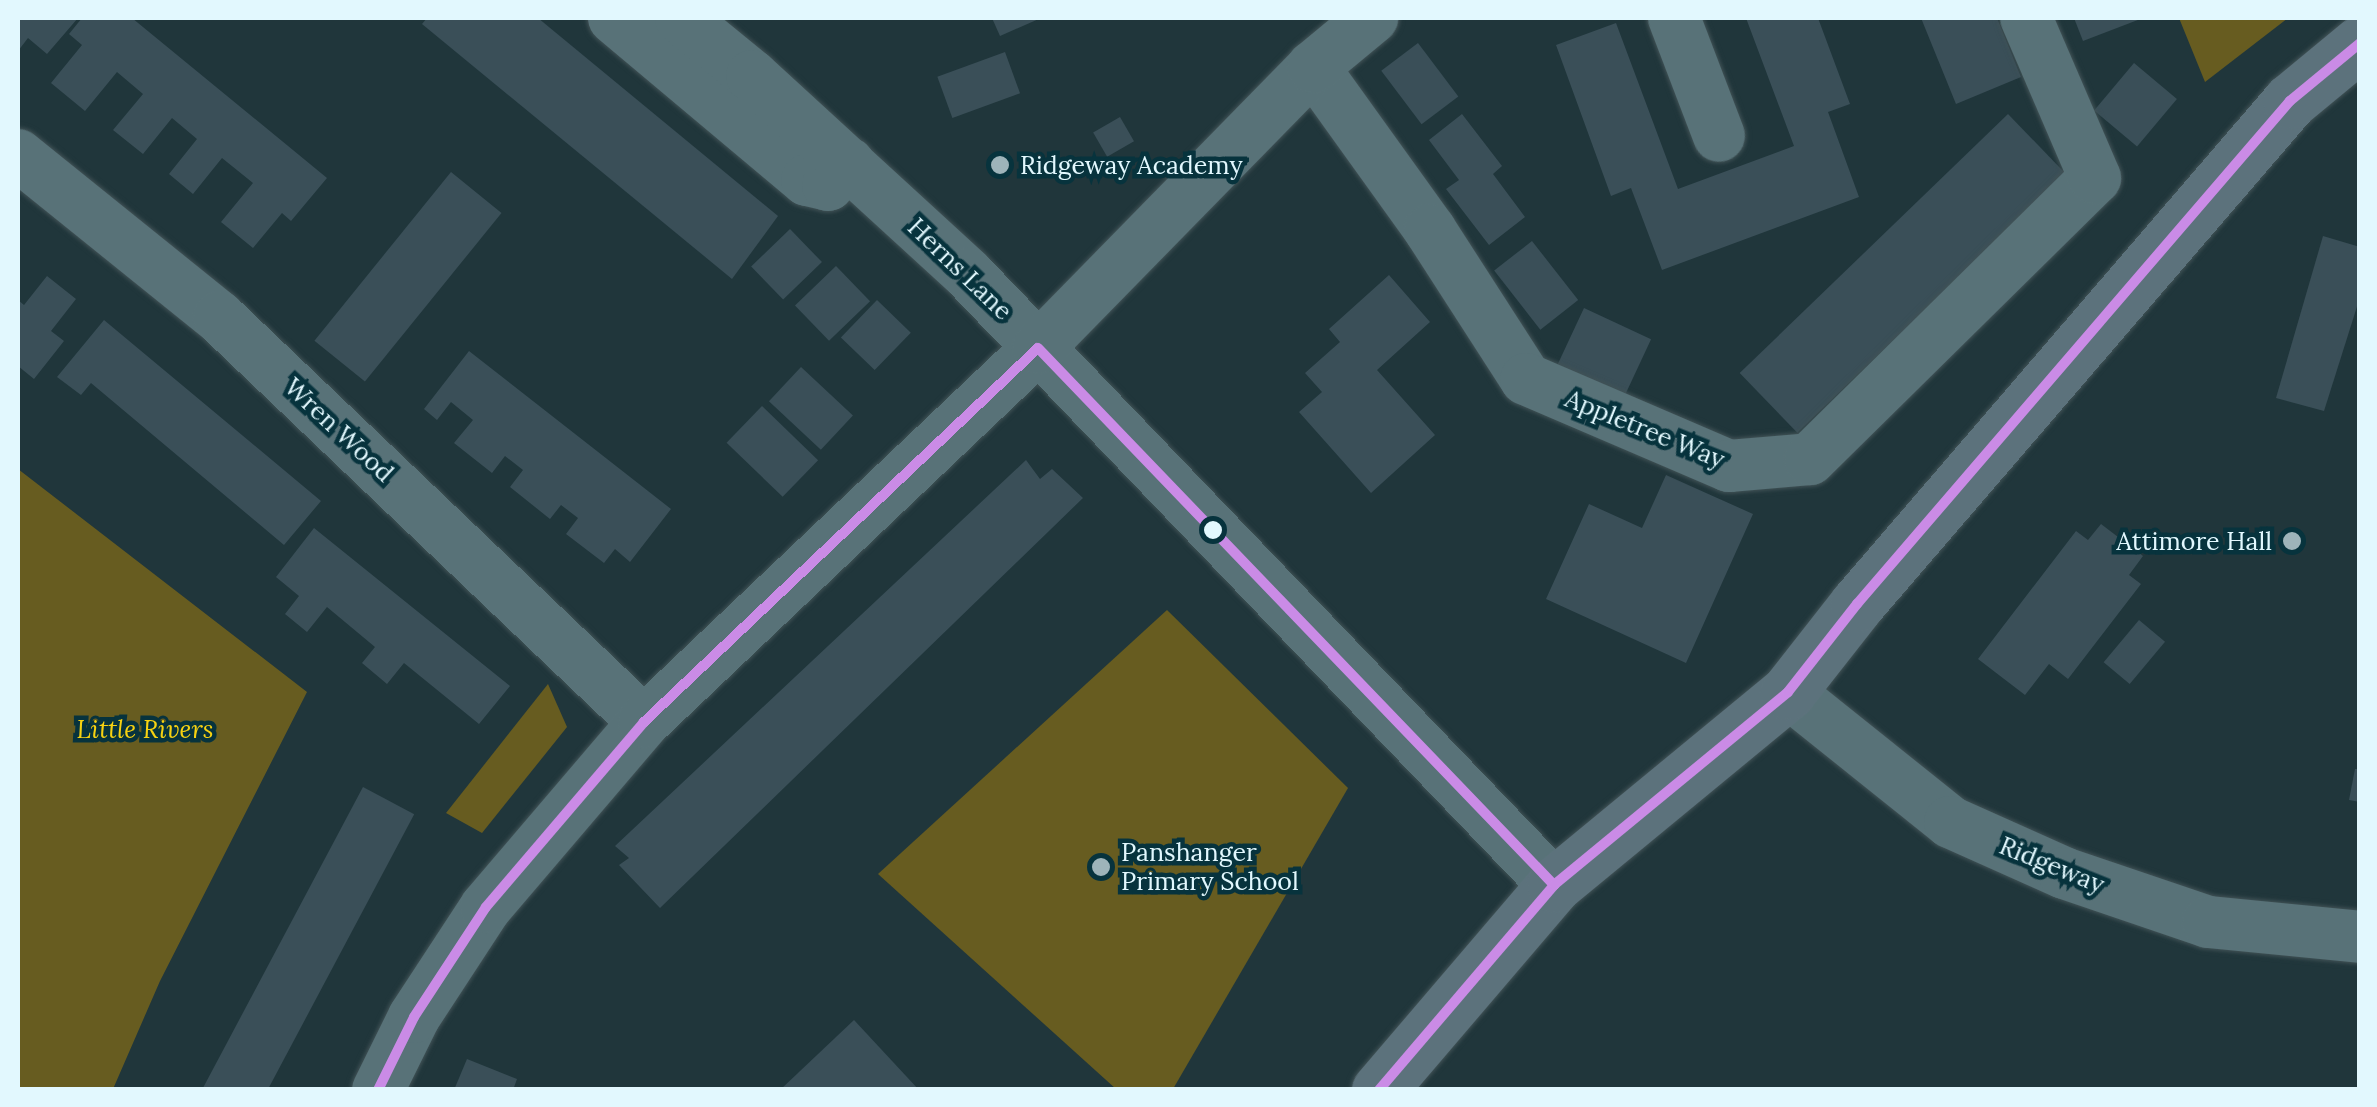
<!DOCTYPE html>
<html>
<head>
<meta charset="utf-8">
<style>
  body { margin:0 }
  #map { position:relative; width:2377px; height:1107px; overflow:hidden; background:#20363b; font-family:Lora,serif }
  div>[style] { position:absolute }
  .green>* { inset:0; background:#675c20 }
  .building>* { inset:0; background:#3a4f58; transform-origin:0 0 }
  .roads { filter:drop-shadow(0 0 2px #415256) drop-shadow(0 0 2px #415256) }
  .minor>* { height:52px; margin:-26px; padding:0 26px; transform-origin:26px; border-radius:26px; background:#587278 }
  .major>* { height:55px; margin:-27.5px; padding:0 27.5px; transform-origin:27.5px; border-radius:27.5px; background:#5c727c }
  .bus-1>* { height:10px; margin:-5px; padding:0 5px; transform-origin:5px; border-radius:5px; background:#ca8be6 }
  .dots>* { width:28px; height:28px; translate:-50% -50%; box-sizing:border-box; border:5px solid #07333d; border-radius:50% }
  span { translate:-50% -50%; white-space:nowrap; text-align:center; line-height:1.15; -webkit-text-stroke:9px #07333d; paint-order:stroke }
  .poi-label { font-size:25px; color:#e2f8fe }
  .left { translate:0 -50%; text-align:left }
  .right { translate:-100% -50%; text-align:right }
  .street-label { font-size:25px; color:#e2f8fe }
  .park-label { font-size:25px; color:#f7d211; font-style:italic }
  .frame { position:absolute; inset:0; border:20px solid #e2f8fe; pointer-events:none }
</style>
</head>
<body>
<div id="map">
  <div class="green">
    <div style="clip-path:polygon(2179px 18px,2288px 18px,2205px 82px)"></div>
    <div style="clip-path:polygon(18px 469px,307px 692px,160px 981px,113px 1089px,18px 1089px)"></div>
    <div style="clip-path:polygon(1167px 610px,1348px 788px,1173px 1089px,1116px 1089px,878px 874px)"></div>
    <div style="clip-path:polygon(548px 684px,567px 727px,482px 833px,446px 813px)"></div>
  </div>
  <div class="building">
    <div style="clip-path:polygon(18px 18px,78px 18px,47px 54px,28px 38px,18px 51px)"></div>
    <div style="clip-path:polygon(82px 18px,132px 18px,327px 178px,291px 221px,282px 213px,253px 248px,221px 222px,253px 183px,222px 158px,193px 194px,169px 174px,197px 139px,172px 118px,143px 154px,113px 130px,143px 94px,117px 72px,85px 111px,51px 83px,82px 45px,69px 34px)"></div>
    <div style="clip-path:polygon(427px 18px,538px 18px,778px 216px,732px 279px,422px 24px)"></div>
    <div style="clip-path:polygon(992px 18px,1041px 18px,1000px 36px)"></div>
    <div style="clip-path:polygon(1746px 18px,1818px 18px,1850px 104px,1828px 112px,1859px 197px,1662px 270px,1631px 188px,1611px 196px,1556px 45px,1616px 23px,1678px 189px,1794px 146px)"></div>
    <div style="clip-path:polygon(1921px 18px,1997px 18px,2021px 77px,1956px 104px)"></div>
    <div style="clip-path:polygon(2074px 18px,2143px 18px,2083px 41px)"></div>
    <div style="left:1418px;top:43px;width:67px;height:46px;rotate:53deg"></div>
    <div style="left:1005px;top:52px;width:44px;height:72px;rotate:70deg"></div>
    <div style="left:2134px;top:63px;width:56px;height:62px;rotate:40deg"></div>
    <div style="clip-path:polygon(1462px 114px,1502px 166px,1493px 174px,1525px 217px,1489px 245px,1446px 189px,1459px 180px,1429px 140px)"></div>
    <div style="left:2008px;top:114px;width:83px;height:373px;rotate:46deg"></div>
    <div style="left:1120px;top:117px;width:28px;height:31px;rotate:60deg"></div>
    <div style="left:451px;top:172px;width:65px;height:217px;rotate:39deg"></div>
    <div style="left:790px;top:229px;width:46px;height:54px;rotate:46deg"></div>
    <div style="clip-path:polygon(2323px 236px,2360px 247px,2360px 297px,2324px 411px,2276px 398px)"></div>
    <div style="left:1532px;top:241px;width:75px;height:48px;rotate:52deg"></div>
    <div style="left:836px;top:266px;width:49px;height:57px;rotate:46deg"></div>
    <div style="clip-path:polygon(1389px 275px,1430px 322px,1377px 370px,1435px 435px,1371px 493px,1299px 412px,1322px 392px,1305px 373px,1340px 342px,1329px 329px)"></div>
    <div style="clip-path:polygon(47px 276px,76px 299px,51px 331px,64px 341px,34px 379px,18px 366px,18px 300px,24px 305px)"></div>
    <div style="left:877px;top:300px;width:47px;height:52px;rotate:44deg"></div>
    <div style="left:1584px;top:308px;width:74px;height:63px;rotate:25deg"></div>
    <div style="clip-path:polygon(104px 320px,321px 501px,284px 545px,91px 383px,81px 395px,57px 377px)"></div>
    <div style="clip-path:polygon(469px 351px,671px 509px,630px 562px,615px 549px,604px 563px,566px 534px,578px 518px,561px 505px,550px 519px,510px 487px,523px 470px,505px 456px,492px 473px,454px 443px,473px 420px,451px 402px,437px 420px,424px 409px)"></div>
    <div style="left:801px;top:367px;width:71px;height:47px;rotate:43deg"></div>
    <div style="left:762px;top:406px;width:78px;height:51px;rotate:44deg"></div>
    <div style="clip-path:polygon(1026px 460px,1040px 479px,1052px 469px,1083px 498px,660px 908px,619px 865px,629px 858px,615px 846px)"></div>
    <div style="clip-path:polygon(1666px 475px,1753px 514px,1686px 663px,1546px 599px,1589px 504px,1642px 528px)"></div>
    <div style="clip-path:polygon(2101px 524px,2143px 556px,2129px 575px,2141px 584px,2068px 679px,2049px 664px,2025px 695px,1978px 659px,2076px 531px,2088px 540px)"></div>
    <div style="clip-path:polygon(314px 528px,510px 686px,479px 724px,404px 663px,387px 684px,362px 663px,375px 647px,327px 607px,307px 632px,285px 614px,299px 596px,276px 577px)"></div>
    <div style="left:2139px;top:620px;width:34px;height:55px;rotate:40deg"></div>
    <div style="clip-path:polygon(2355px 769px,2360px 769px,2360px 802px,2349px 800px)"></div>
    <div style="left:363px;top:787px;width:58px;height:342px;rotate:28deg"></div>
    <div style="clip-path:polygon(854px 1020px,919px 1090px,780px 1090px)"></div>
    <div style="clip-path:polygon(467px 1059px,517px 1079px,513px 1090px,454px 1090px)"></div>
  </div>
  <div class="roads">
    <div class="minor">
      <div style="left:614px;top:18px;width:252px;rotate:40deg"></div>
      <div style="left:807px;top:180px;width:22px;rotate:13deg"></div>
      <div style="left:828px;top:185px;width:30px;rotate:-46deg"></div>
      <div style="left:681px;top:18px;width:92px;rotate:39.2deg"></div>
      <div style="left:752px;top:76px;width:293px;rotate:42.5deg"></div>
      <div style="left:968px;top:274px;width:847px;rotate:46.2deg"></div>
      <div style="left:1674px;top:18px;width:126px;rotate:69.1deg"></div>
      <div style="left:1313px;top:67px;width:201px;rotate:54.3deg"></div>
      <div style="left:1430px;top:230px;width:177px;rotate:57.2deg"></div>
      <div style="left:1526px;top:379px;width:221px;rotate:23.2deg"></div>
      <div style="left:1729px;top:466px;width:81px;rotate:-4.9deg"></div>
      <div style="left:1810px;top:459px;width:400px;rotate:-44.6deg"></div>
      <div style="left:2095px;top:178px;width:174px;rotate:-113.3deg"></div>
      <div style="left:18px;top:155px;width:258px;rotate:38.9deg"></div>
      <div style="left:219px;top:317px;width:587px;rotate:43.62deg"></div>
      <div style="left:1788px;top:692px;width:208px;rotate:38.7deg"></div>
      <div style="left:1950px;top:822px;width:125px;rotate:24.1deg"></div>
      <div style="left:2064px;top:873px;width:152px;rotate:18.8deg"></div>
      <div style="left:2208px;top:922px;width:153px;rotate:5.6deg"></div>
      <div style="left:378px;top:1090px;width:81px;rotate:-63.7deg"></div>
      <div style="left:414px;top:1017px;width:131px;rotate:-56.8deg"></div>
      <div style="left:486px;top:907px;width:243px;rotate:-49.5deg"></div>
      <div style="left:644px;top:722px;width:543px;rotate:-43.51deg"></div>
      <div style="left:1038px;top:348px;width:393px;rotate:-45.6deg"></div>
      <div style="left:1313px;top:67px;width:77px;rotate:-39.7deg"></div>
    </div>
    <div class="major">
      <div style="left:1379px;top:1090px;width:270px;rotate:-49.5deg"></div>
      <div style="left:1554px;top:885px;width:303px;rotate:-39.5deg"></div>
      <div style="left:1788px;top:692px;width:112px;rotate:-51.9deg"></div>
      <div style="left:1857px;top:604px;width:664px;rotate:-49.28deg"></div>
      <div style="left:2290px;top:101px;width:91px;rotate:-39.6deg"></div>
    </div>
  </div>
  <div class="bus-1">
    <div style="left:378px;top:1090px;width:81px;rotate:-63.7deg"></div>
    <div style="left:414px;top:1017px;width:131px;rotate:-56.8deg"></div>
    <div style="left:486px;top:907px;width:243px;rotate:-49.5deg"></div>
    <div style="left:644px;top:722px;width:543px;rotate:-43.51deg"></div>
    <div style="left:1038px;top:348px;width:745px;rotate:46.14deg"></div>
    <div style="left:1379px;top:1090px;width:270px;rotate:-49.5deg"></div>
    <div style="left:1554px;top:885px;width:303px;rotate:-39.5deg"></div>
    <div style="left:1788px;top:692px;width:112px;rotate:-51.9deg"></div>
    <div style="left:1857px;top:604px;width:664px;rotate:-49.28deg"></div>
    <div style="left:2290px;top:101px;width:91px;rotate:-39.6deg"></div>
  </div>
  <div class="dots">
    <div style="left:1000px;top:165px;background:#9eb4ba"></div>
    <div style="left:1213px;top:530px;background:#e2f8fe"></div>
    <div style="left:2292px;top:541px;background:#9eb4ba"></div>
    <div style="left:1101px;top:867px;background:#9eb4ba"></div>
  </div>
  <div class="poi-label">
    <span class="left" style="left:1020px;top:165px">Ridgeway Academy</span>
    <span class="right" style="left:2272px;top:541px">Attimore Hall</span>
    <span class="left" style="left:1121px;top:867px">Panshanger<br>Primary School</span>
  </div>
  <div class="street-label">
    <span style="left:960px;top:269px;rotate:44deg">Herns Lane</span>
    <span style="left:1645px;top:429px;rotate:22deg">Appletree Way</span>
    <span style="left:339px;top:430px;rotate:43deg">Wren Wood</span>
    <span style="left:2052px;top:865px;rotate:22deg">Ridgeway</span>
  </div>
  <div class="park-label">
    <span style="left:145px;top:729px">Little Rivers</span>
  </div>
  <div class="frame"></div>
</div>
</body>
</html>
